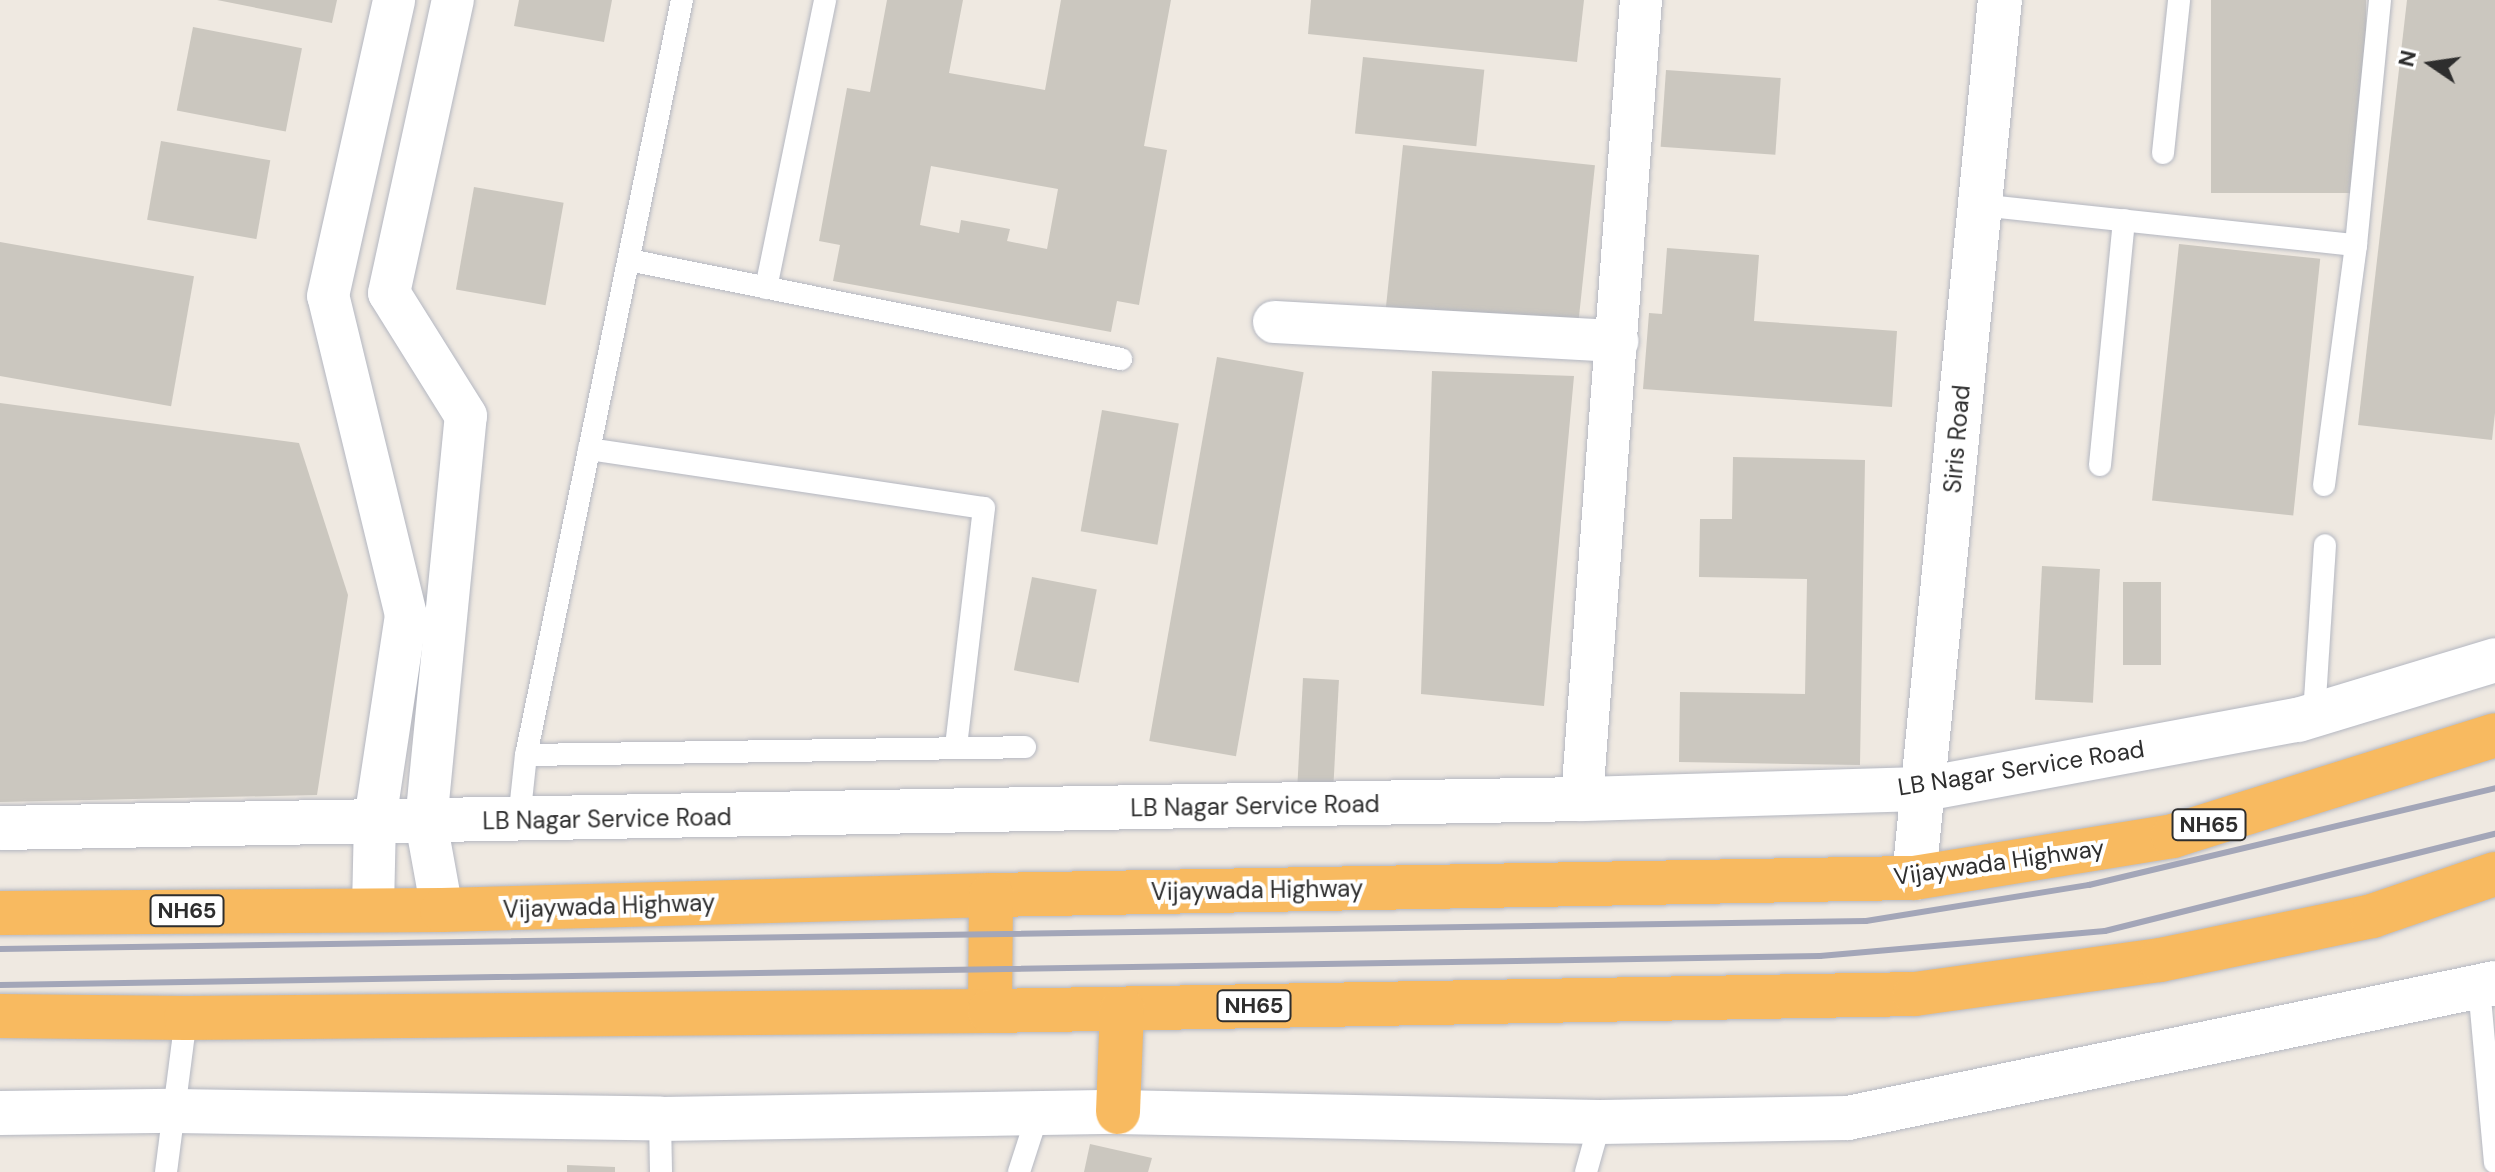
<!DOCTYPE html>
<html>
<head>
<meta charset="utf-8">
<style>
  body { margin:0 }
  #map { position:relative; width:2495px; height:1172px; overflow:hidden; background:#efe9e1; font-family:"DM Sans",sans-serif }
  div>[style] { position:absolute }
  .building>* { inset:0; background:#cbc7bf; transform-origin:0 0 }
  .roads { filter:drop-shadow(0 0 2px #b4b7c1) drop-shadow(0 0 2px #b4b7c1) }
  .service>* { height:22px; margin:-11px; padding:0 11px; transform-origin:11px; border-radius:11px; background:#fff }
  .minor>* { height:42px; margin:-21px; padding:0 21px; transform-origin:21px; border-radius:21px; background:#fff }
  .tertiary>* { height:44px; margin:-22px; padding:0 22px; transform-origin:22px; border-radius:22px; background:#fff }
  .trunk>* { height:44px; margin:-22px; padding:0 22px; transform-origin:22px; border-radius:22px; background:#f8ba60 }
  .rail>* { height:6px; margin:-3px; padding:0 3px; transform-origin:3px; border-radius:3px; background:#a3a6b8 }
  span { translate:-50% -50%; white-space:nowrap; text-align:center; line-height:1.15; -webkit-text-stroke:8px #fff; paint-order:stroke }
  .shield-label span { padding:2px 6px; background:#fff; border:2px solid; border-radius:6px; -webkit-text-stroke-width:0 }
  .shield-label { font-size:22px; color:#2e2e2e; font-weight:700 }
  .street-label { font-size:24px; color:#2e2e2e }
  .north { position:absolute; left:2391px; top:24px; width:80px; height:80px; -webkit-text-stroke:6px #fff; paint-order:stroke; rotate:283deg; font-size:22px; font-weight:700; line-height:32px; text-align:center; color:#2e2e2e }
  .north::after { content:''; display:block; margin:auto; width:28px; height:36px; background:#2e2e2e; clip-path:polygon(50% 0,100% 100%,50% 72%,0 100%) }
</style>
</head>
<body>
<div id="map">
  <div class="building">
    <div style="clip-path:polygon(217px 0,337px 0,332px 23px)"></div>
    <div style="clip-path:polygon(519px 0,612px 0,604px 42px,514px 26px)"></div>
    <div style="clip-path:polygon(evenodd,887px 0,963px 0,949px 73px,1045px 90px,1061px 0,1171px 0,1144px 146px,1167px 150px,1139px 305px,1117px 301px,1111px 332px,833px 281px,840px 245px,819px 241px,847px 88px,870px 92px,887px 0,931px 166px,1058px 189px,1047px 249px,1007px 241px,1010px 229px,961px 220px,959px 233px,920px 225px,931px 166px)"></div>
    <div style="clip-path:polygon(1311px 0,1584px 0,1577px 62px,1308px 34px)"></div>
    <div style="left:2211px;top:0;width:155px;height:193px"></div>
    <div style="clip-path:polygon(2407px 0,2495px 0,2495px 413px,2492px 440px,2358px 425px)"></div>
    <div style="left:193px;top:27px;width:111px;height:85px;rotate:11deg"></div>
    <div style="left:1363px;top:57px;width:122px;height:77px;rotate:6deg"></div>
    <div style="left:1666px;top:70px;width:115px;height:77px;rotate:4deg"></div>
    <div style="left:161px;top:141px;width:111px;height:80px;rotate:10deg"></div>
    <div style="left:1403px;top:145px;width:193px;height:172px;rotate:6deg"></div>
    <div style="left:474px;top:187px;width:91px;height:104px;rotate:10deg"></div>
    <div style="left:0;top:242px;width:197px;height:132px;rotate:10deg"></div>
    <div style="left:2179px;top:244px;width:142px;height:258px;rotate:6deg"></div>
    <div style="clip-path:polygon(1667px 248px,1759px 255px,1754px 321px,1897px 331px,1892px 407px,1643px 389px,1649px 313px,1662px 314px)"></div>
    <div style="left:1217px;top:357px;width:88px;height:390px;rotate:10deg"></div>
    <div style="clip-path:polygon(1432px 371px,1574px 376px,1544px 706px,1421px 694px)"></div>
    <div style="clip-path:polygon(0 403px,299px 443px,348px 595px,317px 795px,0 802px)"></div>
    <div style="left:1102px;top:410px;width:78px;height:123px;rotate:10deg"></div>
    <div style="clip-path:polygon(1733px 457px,1865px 460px,1860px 765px,1679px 762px,1680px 692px,1805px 694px,1807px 579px,1699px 577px,1700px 519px,1732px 519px)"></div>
    <div style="left:2042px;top:566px;width:58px;height:134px;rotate:3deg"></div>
    <div style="left:1032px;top:577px;width:66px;height:95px;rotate:11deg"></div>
    <div style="left:2123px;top:582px;width:38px;height:83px"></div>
    <div style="left:1303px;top:678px;width:36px;height:110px;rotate:3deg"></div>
    <div style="clip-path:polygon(1090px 1144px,1152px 1158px,1148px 1172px,1084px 1172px)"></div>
    <div style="clip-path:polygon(567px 1165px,615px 1167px,615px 1172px,567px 1172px)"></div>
  </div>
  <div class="roads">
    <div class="service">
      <div style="left:682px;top:0;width:771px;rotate:101.67deg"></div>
      <div style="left:526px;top:755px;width:499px;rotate:-0.9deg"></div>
      <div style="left:2163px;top:153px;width:154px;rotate:-84deg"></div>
      <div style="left:1980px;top:205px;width:378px;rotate:6.1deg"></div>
      <div style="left:629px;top:260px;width:502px;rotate:11.38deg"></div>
      <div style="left:766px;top:288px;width:294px;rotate:-78.4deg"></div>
      <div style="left:589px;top:449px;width:399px;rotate:8.5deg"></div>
      <div style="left:984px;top:508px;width:241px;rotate:96.7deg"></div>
      <div style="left:2100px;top:465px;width:246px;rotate:-84.4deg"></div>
      <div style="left:2324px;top:485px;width:242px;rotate:-82.4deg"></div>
      <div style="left:2356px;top:245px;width:246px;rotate:-84.4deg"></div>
      <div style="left:2314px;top:715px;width:170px;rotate:-86.3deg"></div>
      <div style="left:519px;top:820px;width:65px;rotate:-83.9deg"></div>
      <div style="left:2479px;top:987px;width:176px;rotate:84.8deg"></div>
      <div style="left:660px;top:1119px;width:53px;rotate:88.9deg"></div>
      <div style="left:166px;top:1172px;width:155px;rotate:-82.6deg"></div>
      <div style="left:1019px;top:1172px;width:62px;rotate:-72.1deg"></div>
      <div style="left:1586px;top:1172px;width:52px;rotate:-74.4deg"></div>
    </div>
    <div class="minor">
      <div style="left:1274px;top:322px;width:344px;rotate:3.2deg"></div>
      <div style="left:1582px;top:799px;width:801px;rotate:-85.78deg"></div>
      <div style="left:373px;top:908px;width:88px;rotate:-88.7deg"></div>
      <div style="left:375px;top:820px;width:207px;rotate:-81.4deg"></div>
      <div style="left:406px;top:615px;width:328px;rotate:-103.7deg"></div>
      <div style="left:328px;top:296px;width:303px;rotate:-77.4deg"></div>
      <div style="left:442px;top:910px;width:89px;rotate:-100.3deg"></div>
      <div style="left:426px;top:822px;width:408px;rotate:-84.4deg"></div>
      <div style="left:466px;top:416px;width:145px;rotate:-122deg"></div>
      <div style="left:389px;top:293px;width:300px;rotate:-77.7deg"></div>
    </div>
    <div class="tertiary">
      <div style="left:0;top:828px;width:1582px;rotate:-1.05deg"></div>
      <div style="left:1582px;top:799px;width:342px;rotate:-1.7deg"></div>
      <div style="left:1924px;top:789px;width:380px;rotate:-10.5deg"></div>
      <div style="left:2298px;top:720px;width:206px;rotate:-16.9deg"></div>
      <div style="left:1914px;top:878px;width:882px;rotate:-84.41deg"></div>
      <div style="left:0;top:1113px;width:175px;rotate:-0.7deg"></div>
      <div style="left:175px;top:1111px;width:485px;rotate:0.9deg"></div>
      <div style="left:660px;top:1119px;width:458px;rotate:-0.9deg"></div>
      <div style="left:1118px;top:1112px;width:482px;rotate:1.2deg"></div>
      <div style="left:1600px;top:1122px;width:248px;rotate:-0.9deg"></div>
      <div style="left:1848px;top:1118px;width:661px;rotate:-11.79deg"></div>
    </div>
    <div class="trunk">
      <div style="left:0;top:913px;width:442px;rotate:-0.4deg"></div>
      <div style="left:442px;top:910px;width:549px;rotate:-1.57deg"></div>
      <div style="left:991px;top:895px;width:923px;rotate:-1.06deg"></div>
      <div style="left:1914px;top:878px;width:262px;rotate:-9.2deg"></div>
      <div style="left:2173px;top:836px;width:337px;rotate:-17.4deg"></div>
      <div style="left:990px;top:1011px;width:116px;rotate:-89.5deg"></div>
      <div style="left:0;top:1016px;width:186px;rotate:0.6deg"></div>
      <div style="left:186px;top:1018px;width:804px;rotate:-0.5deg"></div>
      <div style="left:990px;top:1011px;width:925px;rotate:-1.05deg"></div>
      <div style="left:1915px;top:994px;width:247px;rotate:-7.9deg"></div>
      <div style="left:2160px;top:960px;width:217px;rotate:-11.7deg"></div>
      <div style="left:2372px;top:916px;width:130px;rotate:-18.9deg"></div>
      <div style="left:1118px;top:1112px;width:103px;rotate:-87.8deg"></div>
    </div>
  </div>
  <div class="rail">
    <div style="left:0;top:949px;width:1866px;rotate:-0.86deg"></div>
    <div style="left:1866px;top:921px;width:226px;rotate:-9.2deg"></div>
    <div style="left:2089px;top:885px;width:417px;rotate:-13.4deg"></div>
    <div style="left:0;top:985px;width:1820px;rotate:-0.91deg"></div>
    <div style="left:1820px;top:956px;width:286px;rotate:-5deg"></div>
    <div style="left:2105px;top:931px;width:402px;rotate:-14deg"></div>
  </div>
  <div class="shield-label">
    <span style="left:2209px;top:825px">NH65</span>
    <span style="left:187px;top:911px">NH65</span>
    <span style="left:1254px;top:1006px">NH65</span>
  </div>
  <div class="street-label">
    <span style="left:1957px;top:439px;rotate:-85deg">Siris Road</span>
    <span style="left:2021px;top:768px;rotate:-9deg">LB Nagar Service Road</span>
    <span style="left:1255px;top:806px;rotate:-1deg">LB Nagar Service Road</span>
    <span style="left:607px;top:819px;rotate:-1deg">LB Nagar Service Road</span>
    <span style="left:1999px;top:862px;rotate:-8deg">Vijaywada Highway</span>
    <span style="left:1257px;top:890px;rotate:-1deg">Vijaywada Highway</span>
    <span style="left:609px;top:906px;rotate:-2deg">Vijaywada Highway</span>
  </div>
  <div class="north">N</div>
</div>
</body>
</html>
